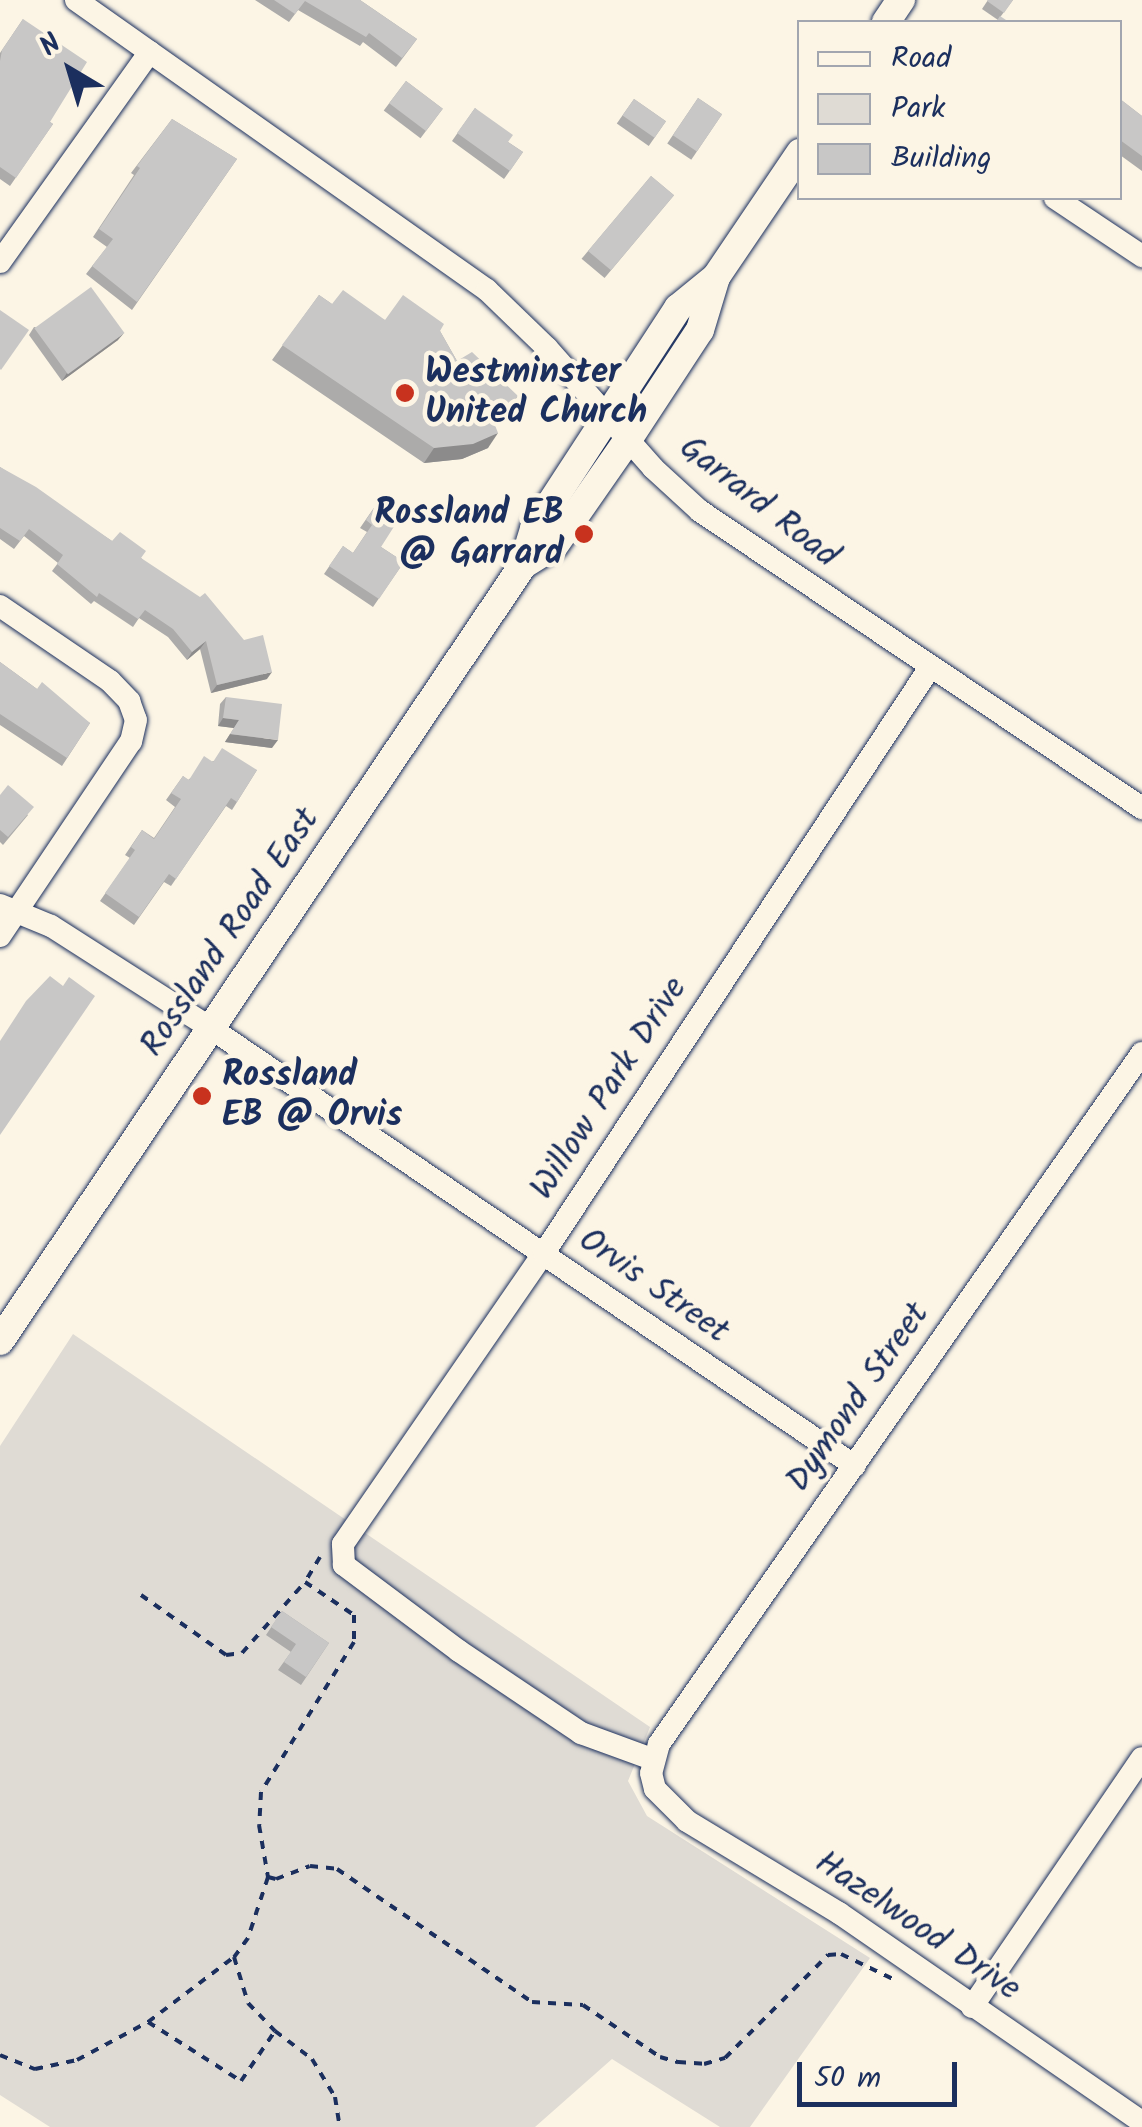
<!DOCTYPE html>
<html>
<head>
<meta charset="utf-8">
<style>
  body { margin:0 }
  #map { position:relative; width:1142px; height:2127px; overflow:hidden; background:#fcf5e5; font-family:Kalam,sans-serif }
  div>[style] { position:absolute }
  .green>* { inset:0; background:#dfdbd4 }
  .path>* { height:4px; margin-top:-2px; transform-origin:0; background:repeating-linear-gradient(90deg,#1b2f5e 0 8px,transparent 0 16px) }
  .roads { filter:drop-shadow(0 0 2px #1b2f5e) drop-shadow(0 0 2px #1b2f5e) }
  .minor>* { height:22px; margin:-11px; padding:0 11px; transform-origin:11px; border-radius:11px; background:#fcf5e5 }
  .major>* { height:28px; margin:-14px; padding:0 14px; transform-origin:14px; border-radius:14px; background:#fcf5e5 }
  .wall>* { inset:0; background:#acabaa; transform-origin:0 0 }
  .shaded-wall>* { inset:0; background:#8c8b8b }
  .building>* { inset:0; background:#c8c7c6; transform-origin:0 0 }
  .dots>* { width:28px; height:28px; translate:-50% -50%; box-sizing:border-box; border:5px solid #fcf5e5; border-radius:50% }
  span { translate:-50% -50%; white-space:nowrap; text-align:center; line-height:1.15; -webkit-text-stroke:9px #fcf5e5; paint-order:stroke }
  .poi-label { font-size:35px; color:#1b2f5e; font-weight:700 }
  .left { translate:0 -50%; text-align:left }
  .right { translate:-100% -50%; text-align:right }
  .street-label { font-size:35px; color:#1b2f5e }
  .legend { position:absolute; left:797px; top:20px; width:325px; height:180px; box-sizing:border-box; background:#fcf5e5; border:2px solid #a2a6af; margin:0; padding:12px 18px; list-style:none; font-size:30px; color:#1b2f5e }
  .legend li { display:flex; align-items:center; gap:20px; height:50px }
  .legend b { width:50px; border:2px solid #a2a6af }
  .north { position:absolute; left:20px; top:20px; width:100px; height:100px; -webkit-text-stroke:8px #fcf5e5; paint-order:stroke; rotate:322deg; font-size:28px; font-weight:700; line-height:40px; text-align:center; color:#1b2f5e }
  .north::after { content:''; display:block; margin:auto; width:35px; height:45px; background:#1b2f5e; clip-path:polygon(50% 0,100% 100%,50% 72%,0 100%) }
  .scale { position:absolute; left:797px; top:2062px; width:160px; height:45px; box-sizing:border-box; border:5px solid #1b2f5e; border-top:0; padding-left:12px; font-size:30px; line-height:35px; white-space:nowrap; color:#1b2f5e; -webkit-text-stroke:8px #fcf5e5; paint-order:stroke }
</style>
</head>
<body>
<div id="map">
  <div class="green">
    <div style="clip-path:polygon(73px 1334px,650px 1727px,628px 1781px,647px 1816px,870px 1958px,750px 2127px,720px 2127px,612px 2059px,535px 2127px,50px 2127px,0 2095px,0 1446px)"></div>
  </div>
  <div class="path">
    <div style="left:320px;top:1557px;width:29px;rotate:121deg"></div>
    <div style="left:305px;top:1582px;width:59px;rotate:34deg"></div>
    <div style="left:354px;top:1615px;width:27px;rotate:90deg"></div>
    <div style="left:354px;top:1642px;width:176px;rotate:121.8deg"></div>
    <div style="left:261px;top:1792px;width:33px;rotate:93deg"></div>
    <div style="left:259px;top:1825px;width:53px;rotate:80.2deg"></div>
    <div style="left:268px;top:1877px;width:64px;rotate:108.2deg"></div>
    <div style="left:248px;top:1938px;width:24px;rotate:126deg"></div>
    <div style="left:234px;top:1957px;width:48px;rotate:73.1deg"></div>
    <div style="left:248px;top:2003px;width:39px;rotate:46deg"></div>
    <div style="left:275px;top:2031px;width:46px;rotate:37.1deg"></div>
    <div style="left:312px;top:2059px;width:44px;rotate:58.8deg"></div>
    <div style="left:335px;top:2097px;width:30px;rotate:81deg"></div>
    <div style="left:141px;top:1595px;width:104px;rotate:35.2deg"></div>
    <div style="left:226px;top:1655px;width:16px;rotate:-7deg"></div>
    <div style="left:242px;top:1653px;width:95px;rotate:-48.4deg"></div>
    <div style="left:268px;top:1877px;width:8px;rotate:14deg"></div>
    <div style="left:276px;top:1879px;width:36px;rotate:-21deg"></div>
    <div style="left:310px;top:1866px;width:27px;rotate:6deg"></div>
    <div style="left:337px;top:1869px;width:236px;rotate:34.3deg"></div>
    <div style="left:532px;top:2002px;width:51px;rotate:3.4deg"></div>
    <div style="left:583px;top:2005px;width:93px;rotate:34deg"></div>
    <div style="left:660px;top:2057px;width:19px;rotate:16deg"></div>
    <div style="left:678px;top:2062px;width:26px;rotate:4deg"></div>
    <div style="left:704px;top:2064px;width:22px;rotate:-16deg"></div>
    <div style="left:725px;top:2058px;width:146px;rotate:-45deg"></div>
    <div style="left:828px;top:1955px;width:13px;rotate:-4deg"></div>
    <div style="left:841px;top:1954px;width:62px;rotate:25.7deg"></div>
    <div style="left:148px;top:2022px;width:110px;rotate:32.4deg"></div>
    <div style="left:241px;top:2081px;width:60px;rotate:-55.8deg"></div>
    <div style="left:0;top:2055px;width:38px;rotate:22deg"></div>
    <div style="left:35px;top:2069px;width:43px;rotate:-12.1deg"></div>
    <div style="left:77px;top:2060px;width:81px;rotate:-28.2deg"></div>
    <div style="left:148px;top:2022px;width:108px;rotate:-37.1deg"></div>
  </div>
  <div class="roads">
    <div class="minor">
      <div style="left:76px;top:0;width:503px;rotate:35.21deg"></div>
      <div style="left:487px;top:290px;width:83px;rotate:44deg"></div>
      <div style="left:547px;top:348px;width:160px;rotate:48.5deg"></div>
      <div style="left:653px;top:468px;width:64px;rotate:42.5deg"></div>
      <div style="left:700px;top:511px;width:533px;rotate:33.9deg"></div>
      <div style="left:1055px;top:198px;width:105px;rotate:33.7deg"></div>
      <div style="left:0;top:262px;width:258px;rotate:-54.5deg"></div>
      <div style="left:0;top:606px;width:133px;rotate:34.3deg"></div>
      <div style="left:110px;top:681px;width:28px;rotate:46deg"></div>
      <div style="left:129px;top:701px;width:20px;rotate:70deg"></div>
      <div style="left:136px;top:720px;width:22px;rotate:103deg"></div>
      <div style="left:131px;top:741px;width:235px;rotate:123.9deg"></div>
      <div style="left:0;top:905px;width:55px;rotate:22.4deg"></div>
      <div style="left:51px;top:926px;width:191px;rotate:32.6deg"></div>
      <div style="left:212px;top:1029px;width:777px;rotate:34.2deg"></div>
      <div style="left:1142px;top:1053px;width:843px;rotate:124.95deg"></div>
      <div style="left:659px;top:1744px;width:30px;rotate:105deg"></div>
      <div style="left:651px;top:1773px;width:16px;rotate:76deg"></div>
      <div style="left:655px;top:1789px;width:45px;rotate:45deg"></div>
      <div style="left:687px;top:1821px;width:178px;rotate:31.2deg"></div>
      <div style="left:839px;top:1913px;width:368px;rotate:34.6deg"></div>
      <div style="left:652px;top:1759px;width:76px;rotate:-159.9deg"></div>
      <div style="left:581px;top:1733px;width:147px;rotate:-146.1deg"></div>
      <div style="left:459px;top:1651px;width:144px;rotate:-143.2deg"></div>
      <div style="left:344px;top:1565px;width:21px;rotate:-93deg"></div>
      <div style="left:343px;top:1544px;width:354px;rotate:-55.4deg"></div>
      <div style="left:544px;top:1253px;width:699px;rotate:-56.61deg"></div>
      <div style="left:972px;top:2007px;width:301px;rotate:-55.7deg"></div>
    </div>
    <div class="major">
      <div style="left:886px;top:22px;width:27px;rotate:-56deg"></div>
      <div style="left:523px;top:565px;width:36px;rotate:-32deg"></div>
      <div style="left:554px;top:546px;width:131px;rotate:-55.2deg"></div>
      <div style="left:629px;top:438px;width:129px;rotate:-56.7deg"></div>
      <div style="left:700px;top:330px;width:55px;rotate:-73.2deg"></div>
      <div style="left:0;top:1341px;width:936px;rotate:-56.02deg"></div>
      <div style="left:523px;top:565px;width:38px;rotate:-73deg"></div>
      <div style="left:534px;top:529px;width:264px;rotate:-56.9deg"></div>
      <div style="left:678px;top:308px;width:49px;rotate:-39.2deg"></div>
      <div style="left:716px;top:277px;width:150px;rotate:-55.9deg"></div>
    </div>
  </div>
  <div class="wall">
    <div style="clip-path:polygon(255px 0,360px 0,417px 39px,396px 67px,363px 42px,360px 46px,298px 10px,289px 22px)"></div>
    <div style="clip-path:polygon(988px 0,1013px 0,998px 20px,982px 9px)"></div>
    <div style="clip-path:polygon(23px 19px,50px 122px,53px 124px,10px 186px,0 179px,0 53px)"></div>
    <div style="left:406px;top:81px;width:46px;height:37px;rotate:37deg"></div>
    <div style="left:698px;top:98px;width:29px;height:55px;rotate:34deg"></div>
    <div style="left:634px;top:99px;width:39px;height:30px;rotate:35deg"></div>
    <div style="clip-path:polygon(1120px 99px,1142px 116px,1142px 171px,1120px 155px)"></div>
    <div style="clip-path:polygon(475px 108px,508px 142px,523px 152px,504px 179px,452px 141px)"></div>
    <div style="clip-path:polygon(172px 119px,237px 159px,132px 310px,86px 274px,107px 247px,93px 237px,134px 175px,131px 173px)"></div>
    <div style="left:651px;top:176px;width:30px;height:108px;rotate:40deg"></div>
    <div style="clip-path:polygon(319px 295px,332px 304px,385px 320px,440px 331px,457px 361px,508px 410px,494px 423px,488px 448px,462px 459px,424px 463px,272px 360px)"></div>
    <div style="clip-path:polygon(34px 327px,118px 340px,62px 381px,29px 335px)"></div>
    <div style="clip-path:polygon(0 467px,112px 541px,141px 558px,267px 679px,211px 693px,200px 649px,187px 660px,168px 637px,139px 618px,133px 627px,94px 601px,91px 604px,52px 571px,58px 563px,24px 536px,14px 549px,0 539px)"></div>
    <div style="clip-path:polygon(380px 499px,381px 547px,404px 562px,373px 607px,324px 574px,343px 546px,353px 553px,367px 532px,360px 528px)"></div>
    <div style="clip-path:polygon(0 662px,37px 689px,90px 723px,62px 766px,0 725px)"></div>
    <div style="clip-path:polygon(226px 697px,272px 748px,225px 742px,234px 728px,218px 726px,220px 704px)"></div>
    <div style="clip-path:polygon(213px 761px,257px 770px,232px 810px,226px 806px,171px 886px,164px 882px,134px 925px,100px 901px,130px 858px,125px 855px,142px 830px,154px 838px,175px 807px,166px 800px,183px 776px,188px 780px)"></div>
    <div style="clip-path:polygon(0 795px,28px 815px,3px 845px,0 842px)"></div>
    <div style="clip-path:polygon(282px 1611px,329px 1643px,301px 1685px,278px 1670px,291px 1652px,266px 1635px)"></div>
  </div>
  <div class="shaded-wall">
    <div style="clip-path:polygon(124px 333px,118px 340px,62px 381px,67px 373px)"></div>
    <div style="clip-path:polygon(518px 396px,508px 410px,483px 435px,493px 420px)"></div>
    <div style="clip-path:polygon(498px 433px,488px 448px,462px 459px,424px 463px,434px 448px)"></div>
    <div style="clip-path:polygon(206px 641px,200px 649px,187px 660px,192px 652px)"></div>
    <div style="clip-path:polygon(272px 672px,267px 679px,211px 693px,217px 685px)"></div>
    <div style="clip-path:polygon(223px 718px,239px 720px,234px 728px,218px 726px)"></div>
    <div style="clip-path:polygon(230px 734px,278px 740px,272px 748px,225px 742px)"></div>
  </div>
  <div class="building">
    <div style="clip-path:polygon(274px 0,360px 0,417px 39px,402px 58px,369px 33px,366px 37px,305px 1px,295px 14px)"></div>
    <div style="clip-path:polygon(988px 0,1013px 0,1004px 13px,987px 1px)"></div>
    <div style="clip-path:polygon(1000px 16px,1009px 22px,996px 22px)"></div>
    <div style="clip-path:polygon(23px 19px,87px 62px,50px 122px,53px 124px,16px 178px,0 167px,0 61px,2px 50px)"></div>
    <div style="left:406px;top:81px;width:46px;height:28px;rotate:37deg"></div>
    <div style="left:698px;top:98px;width:29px;height:45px;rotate:34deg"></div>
    <div style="left:634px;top:99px;width:39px;height:20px;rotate:35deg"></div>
    <div style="clip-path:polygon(1120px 99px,1142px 116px,1142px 156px,1120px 140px)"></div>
    <div style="clip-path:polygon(475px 108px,513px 135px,508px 142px,523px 152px,510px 171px,457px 133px)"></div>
    <div style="clip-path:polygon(172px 119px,237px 159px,137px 302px,92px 266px,113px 239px,99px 229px,140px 168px,137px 166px)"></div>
    <div style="left:651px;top:176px;width:30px;height:98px;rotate:40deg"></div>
    <div style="left:91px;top:287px;width:57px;height:70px;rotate:54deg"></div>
    <div style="clip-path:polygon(343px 290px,385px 320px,403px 295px,444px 324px,440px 331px,457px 361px,472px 352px,518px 396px,493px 420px,498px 433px,473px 444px,434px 448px,282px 345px,319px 295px,332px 304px)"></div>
    <div style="clip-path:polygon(0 310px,29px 330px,1px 370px,0 369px)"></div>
    <div style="clip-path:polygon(0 467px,36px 487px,112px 541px,120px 532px,146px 551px,141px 558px,200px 597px,205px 593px,244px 640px,263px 635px,272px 672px,217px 685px,206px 641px,192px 652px,173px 629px,145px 610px,138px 619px,99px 593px,97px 597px,57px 564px,63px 555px,29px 529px,20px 541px,0 528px)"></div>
    <div style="clip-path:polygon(380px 499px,402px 514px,381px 547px,404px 562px,379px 599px,329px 566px,343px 546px,353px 553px,372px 525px,366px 520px)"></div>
    <div style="clip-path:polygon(0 662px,37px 689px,42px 682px,90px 723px,67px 758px,0 714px)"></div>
    <div style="clip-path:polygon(226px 697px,282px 704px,278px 740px,230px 734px,239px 720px,223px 718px)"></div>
    <div style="clip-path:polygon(222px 748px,257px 770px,237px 802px,231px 798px,176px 879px,169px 874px,139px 917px,105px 893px,135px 850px,131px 847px,142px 830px,154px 839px,181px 799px,171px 793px,183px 776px,189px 780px,204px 756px,213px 762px)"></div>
    <div style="clip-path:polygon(8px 785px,34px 807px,8px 837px,0 830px,0 795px)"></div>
    <div style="clip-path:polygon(50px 976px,63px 986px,69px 977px,95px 996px,0 1135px,0 1041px,26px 1001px)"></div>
    <div style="clip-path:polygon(282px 1611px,329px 1643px,306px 1677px,284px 1662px,296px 1644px,271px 1627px)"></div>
  </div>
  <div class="dots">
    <div style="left:405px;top:393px;background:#c8321e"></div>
    <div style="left:584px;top:534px;background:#c8321e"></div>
    <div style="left:202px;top:1096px;background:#c8321e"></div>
  </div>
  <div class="poi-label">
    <span class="left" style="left:425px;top:393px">Westminster<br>United Church</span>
    <span class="right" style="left:564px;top:534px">Rossland EB<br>@ Garrard</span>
    <span class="left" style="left:222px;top:1096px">Rossland<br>EB @ Orvis</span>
  </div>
  <div class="street-label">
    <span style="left:758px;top:503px;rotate:38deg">Garrard Road</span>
    <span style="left:231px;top:933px;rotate:-56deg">Rossland Road East</span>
    <span style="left:610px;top:1089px;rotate:-57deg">Willow Park Drive</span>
    <span style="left:653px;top:1287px;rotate:35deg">Orvis Street</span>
    <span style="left:859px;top:1398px;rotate:-55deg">Dymond Street</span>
    <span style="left:917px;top:1927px;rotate:34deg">Hazelwood Drive</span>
  </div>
  <ul class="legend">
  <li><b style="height:12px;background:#fcf5e5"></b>Road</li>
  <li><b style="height:28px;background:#dfdbd4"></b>Park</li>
  <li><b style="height:28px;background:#c8c7c6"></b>Building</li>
  </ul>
  <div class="north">N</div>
  <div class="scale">50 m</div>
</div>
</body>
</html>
